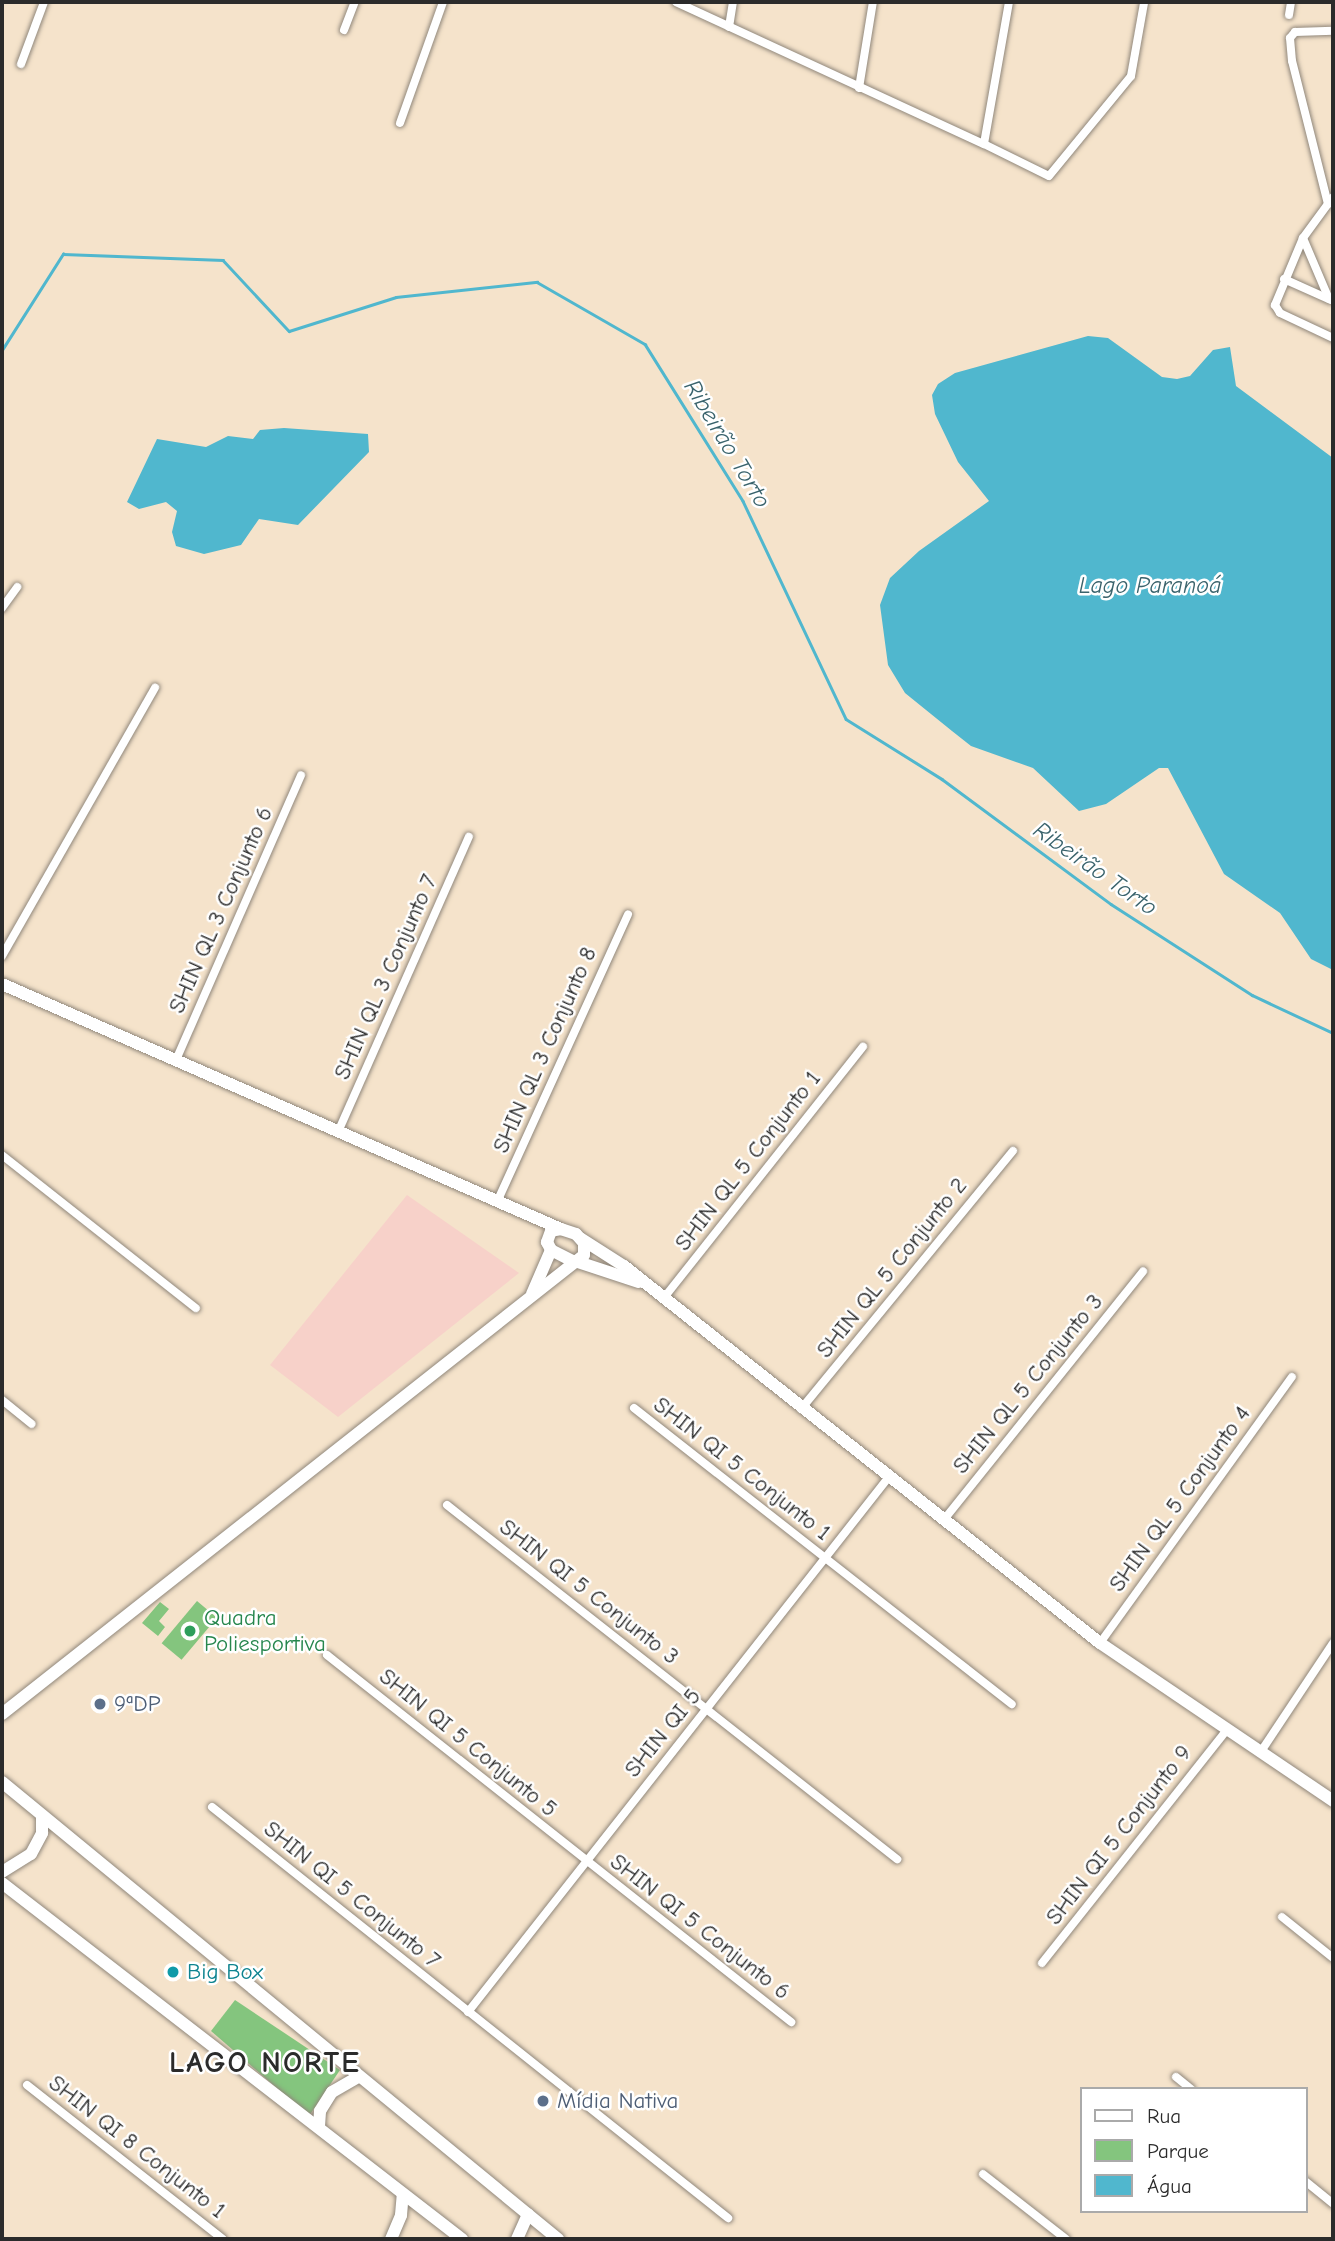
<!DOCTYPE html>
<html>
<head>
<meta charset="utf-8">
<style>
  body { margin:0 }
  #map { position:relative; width:1335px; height:2241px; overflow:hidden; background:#f5e3cb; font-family:"Comic Neue",sans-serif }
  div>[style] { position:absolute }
  .built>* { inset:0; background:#f7d1c9 }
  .green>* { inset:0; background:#84c57e; transform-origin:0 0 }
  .water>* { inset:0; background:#50b7ce }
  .stream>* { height:2.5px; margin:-1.25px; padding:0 1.25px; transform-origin:1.25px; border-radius:1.25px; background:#50b7ce }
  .roads { filter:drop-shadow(0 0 2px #90877b) drop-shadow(0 0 2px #90877b) }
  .street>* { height:8px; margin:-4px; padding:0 4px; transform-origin:4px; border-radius:4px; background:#fff }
  .secondary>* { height:12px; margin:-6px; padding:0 6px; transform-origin:6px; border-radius:6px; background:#fff }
  .dots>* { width:19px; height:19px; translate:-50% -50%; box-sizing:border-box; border:4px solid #fff; border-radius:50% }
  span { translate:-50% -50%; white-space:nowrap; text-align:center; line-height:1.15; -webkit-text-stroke:5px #fff; paint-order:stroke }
  .street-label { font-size:23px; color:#2b2b2b }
  .leisure-label { font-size:23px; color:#27864d }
  .left { translate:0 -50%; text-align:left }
  .service-label { font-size:23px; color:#4e5e75 }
  .culture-label { font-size:23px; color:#0d838f }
  .water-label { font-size:24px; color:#3a636c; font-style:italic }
  .district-label { font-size:30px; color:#2b2b2b; font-weight:700; letter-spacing:2px }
  .frame { position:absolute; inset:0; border:4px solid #2b2b2b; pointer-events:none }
  .legend { position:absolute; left:1080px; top:2087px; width:228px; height:126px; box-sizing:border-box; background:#fff; border:2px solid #aaa; margin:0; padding:9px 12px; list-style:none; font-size:21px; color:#2b2b2b }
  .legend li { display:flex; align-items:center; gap:14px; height:35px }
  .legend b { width:35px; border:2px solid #aaa }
</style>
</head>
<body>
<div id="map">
  <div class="built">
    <div style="clip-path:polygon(407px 1195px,519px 1273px,338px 1417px,270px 1365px)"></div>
  </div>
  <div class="green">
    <div style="left:197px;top:1601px;width:26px;height:55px;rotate:40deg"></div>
    <div style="clip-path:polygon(160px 1602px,169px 1609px,159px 1621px,165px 1627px,158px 1636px,142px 1623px)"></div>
    <div style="clip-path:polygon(235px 2000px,340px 2070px,309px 2116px,211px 2031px)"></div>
  </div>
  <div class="water">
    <div style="clip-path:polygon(1088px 336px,1108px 338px,1162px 377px,1177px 379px,1190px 376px,1213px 350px,1230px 347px,1236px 386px,1333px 458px,1333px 970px,1311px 959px,1280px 913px,1224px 874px,1168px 768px,1159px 768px,1106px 804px,1079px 811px,1033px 768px,971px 746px,952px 731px,905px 693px,888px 665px,880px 605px,890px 578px,919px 551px,989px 501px,958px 462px,935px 414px,932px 395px,938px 384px,955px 373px)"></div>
    <div style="clip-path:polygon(284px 428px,368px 434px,369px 452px,298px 525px,259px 519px,241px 545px,204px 554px,176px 546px,172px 532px,177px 511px,166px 502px,139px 509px,127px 502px,157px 439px,206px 447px,228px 436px,253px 439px,260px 430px)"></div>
  </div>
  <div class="stream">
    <div style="left:2px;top:350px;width:114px;rotate:-57.6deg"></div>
    <div style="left:63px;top:254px;width:160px;rotate:2.1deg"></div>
    <div style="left:223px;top:260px;width:97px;rotate:47.1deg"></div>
    <div style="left:289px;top:331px;width:112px;rotate:-17.6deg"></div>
    <div style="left:396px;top:297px;width:142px;rotate:-6.1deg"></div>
    <div style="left:537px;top:282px;width:125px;rotate:29.9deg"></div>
    <div style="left:645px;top:344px;width:185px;rotate:58deg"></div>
    <div style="left:743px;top:501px;width:241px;rotate:64.7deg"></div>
    <div style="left:846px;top:719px;width:113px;rotate:32deg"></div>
    <div style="left:942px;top:779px;width:210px;rotate:36.5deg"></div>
    <div style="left:1111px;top:904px;width:168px;rotate:32.8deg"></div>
    <div style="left:1252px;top:995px;width:89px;rotate:25.1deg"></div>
  </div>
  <div class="roads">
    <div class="street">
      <div style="left:676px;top:2px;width:339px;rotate:24.8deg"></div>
      <div style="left:1009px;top:2px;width:144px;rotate:100deg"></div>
      <div style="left:984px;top:144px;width:72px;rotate:26.2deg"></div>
      <div style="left:1049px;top:176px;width:129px;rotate:-50.6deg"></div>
      <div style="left:1131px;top:76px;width:74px;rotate:-79.9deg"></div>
      <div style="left:1289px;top:15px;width:13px;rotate:-81deg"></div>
      <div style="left:729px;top:27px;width:25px;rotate:-81deg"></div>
      <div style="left:344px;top:30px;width:30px;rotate:-69deg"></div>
      <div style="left:21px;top:64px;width:66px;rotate:-69.6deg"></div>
      <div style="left:859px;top:88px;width:87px;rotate:-80.8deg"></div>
      <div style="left:400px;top:123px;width:128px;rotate:-70.4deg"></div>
      <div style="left:1333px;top:197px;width:51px;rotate:126.2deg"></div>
      <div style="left:1303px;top:238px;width:73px;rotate:112.7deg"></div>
      <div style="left:1275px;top:305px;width:9px;rotate:58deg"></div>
      <div style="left:1280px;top:313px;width:59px;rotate:25.3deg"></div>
      <div style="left:1328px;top:204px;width:147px;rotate:-104.1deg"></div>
      <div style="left:1292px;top:61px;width:23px;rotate:-95deg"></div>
      <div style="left:1290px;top:38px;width:8px;rotate:-50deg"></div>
      <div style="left:1295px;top:32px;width:38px;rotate:-2deg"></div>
      <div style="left:1303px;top:238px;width:66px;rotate:66.9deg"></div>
      <div style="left:1284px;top:279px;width:51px;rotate:24.1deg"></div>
      <div style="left:2px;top:608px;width:26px;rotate:-54deg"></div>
      <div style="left:2px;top:956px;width:309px;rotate:-60.3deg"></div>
      <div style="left:176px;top:1060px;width:311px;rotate:-66.3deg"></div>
      <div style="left:338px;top:1132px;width:323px;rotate:-66.1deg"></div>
      <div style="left:2px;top:1155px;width:247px;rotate:38.3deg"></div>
      <div style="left:497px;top:1202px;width:316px;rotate:-65.5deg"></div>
      <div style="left:663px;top:1299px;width:322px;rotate:-51.6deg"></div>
      <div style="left:2px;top:1400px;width:38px;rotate:39deg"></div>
      <div style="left:634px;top:1408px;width:480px;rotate:38.1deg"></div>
      <div style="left:801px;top:1409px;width:334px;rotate:-50.6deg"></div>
      <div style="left:447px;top:1505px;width:573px;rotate:38.19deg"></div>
      <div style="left:943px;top:1521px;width:320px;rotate:-51.3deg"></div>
      <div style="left:1100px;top:1643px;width:328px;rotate:-54.2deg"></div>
      <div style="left:327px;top:1655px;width:592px;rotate:38.34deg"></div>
      <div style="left:1260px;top:1753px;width:132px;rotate:-56.4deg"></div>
      <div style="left:212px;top:1807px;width:660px;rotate:38.54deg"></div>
      <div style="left:1282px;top:1917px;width:65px;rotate:38.8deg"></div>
      <div style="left:1042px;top:1963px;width:296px;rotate:-51.6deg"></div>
      <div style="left:468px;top:2012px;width:679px;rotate:-51.81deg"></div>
      <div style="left:1176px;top:2077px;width:19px;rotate:39deg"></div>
      <div style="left:27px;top:2085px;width:249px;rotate:38.2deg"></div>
      <div style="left:983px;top:2174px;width:105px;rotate:38.1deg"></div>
      <div style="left:1305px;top:2181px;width:36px;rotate:39deg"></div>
    </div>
    <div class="secondary">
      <div style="left:2px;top:984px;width:610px;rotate:23.67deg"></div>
      <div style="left:580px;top:1238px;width:52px;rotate:32.5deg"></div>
      <div style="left:624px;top:1266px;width:607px;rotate:38.38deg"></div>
      <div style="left:1100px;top:1643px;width:282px;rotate:34.1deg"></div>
      <div style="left:575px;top:1261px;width:67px;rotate:18.2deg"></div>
      <div style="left:532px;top:1294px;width:48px;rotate:-66.6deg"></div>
      <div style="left:2px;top:1714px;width:741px;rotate:-38.26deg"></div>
      <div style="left:584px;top:1255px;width:12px;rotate:-90deg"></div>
      <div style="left:584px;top:1243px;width:12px;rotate:-132deg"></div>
      <div style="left:576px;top:1234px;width:16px;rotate:-162deg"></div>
      <div style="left:561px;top:1229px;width:10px;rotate:169deg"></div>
      <div style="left:551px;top:1231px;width:12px;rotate:110deg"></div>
      <div style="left:547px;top:1242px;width:9px;rotate:63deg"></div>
      <div style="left:551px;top:1250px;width:25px;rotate:27deg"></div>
      <div style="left:2px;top:1782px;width:720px;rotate:39.42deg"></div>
      <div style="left:2px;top:1872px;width:34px;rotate:-32deg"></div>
      <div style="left:31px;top:1854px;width:24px;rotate:-62deg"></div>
      <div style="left:42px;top:1833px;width:17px;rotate:-90deg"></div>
      <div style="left:2px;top:1883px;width:582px;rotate:37.74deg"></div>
      <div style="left:319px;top:2126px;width:15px;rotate:-86deg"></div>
      <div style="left:320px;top:2111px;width:22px;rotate:-58deg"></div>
      <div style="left:332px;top:2092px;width:30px;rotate:-30deg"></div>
      <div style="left:391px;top:2239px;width:26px;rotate:-67deg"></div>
      <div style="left:401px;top:2215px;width:21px;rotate:-85deg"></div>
      <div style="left:517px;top:2239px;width:27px;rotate:-66deg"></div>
    </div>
  </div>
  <div class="dots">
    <div style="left:190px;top:1631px;background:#2e9e5b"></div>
    <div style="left:100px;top:1704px;background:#5c6f8a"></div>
    <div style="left:173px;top:1972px;background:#0f9aa8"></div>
    <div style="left:543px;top:2101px;background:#5c6f8a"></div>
  </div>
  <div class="street-label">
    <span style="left:221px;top:910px;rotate:-66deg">SHIN QL 3 Conjunto 6</span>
    <span style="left:386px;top:977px;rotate:-66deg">SHIN QL 3 Conjunto 7</span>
    <span style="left:545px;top:1050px;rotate:-66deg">SHIN QL 3 Conjunto 8</span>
    <span style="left:748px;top:1161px;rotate:-52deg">SHIN QL 5 Conjunto 1</span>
    <span style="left:892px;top:1268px;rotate:-51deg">SHIN QL 5 Conjunto 2</span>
    <span style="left:1028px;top:1384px;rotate:-51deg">SHIN QL 5 Conjunto 3</span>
    <span style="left:742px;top:1469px;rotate:38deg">SHIN QI 5 Conjunto 1</span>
    <span style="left:1180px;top:1499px;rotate:-54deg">SHIN QL 5 Conjunto 4</span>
    <span style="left:589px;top:1592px;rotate:38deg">SHIN QI 5 Conjunto 3</span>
    <span style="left:663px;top:1733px;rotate:-51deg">SHIN QI 5</span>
    <span style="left:468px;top:1743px;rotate:39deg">SHIN QI 5 Conjunto 5</span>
    <span style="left:1119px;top:1835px;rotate:-52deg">SHIN QI 5 Conjunto 9</span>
    <span style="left:352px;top:1895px;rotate:39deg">SHIN QI 5 Conjunto 7</span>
    <span style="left:700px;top:1927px;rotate:38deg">SHIN QI 5 Conjunto 6</span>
    <span style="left:137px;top:2147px;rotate:38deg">SHIN QI 8 Conjunto 1</span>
  </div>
  <div class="leisure-label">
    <span class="left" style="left:204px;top:1631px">Quadra<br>Poliesportiva</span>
  </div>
  <div class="service-label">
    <span class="left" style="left:114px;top:1704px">9ªDP</span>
    <span class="left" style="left:557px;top:2101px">Mídia Nativa</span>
  </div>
  <div class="culture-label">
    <span class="left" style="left:187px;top:1972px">Big Box</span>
  </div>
  <div class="water-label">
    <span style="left:727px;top:444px;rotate:59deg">Ribeirão Torto</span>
    <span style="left:1150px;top:586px">Lago Paranoá</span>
    <span style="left:1095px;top:869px;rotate:35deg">Ribeirão Torto</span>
  </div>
  <div class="district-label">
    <span style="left:265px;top:2063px">LAGO NORTE</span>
  </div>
  <div class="frame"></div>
  <ul class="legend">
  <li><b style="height:9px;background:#fff"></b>Rua</li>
  <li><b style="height:19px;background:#84c57e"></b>Parque</li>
  <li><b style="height:19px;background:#50b7ce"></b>Água</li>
  </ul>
</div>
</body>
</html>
